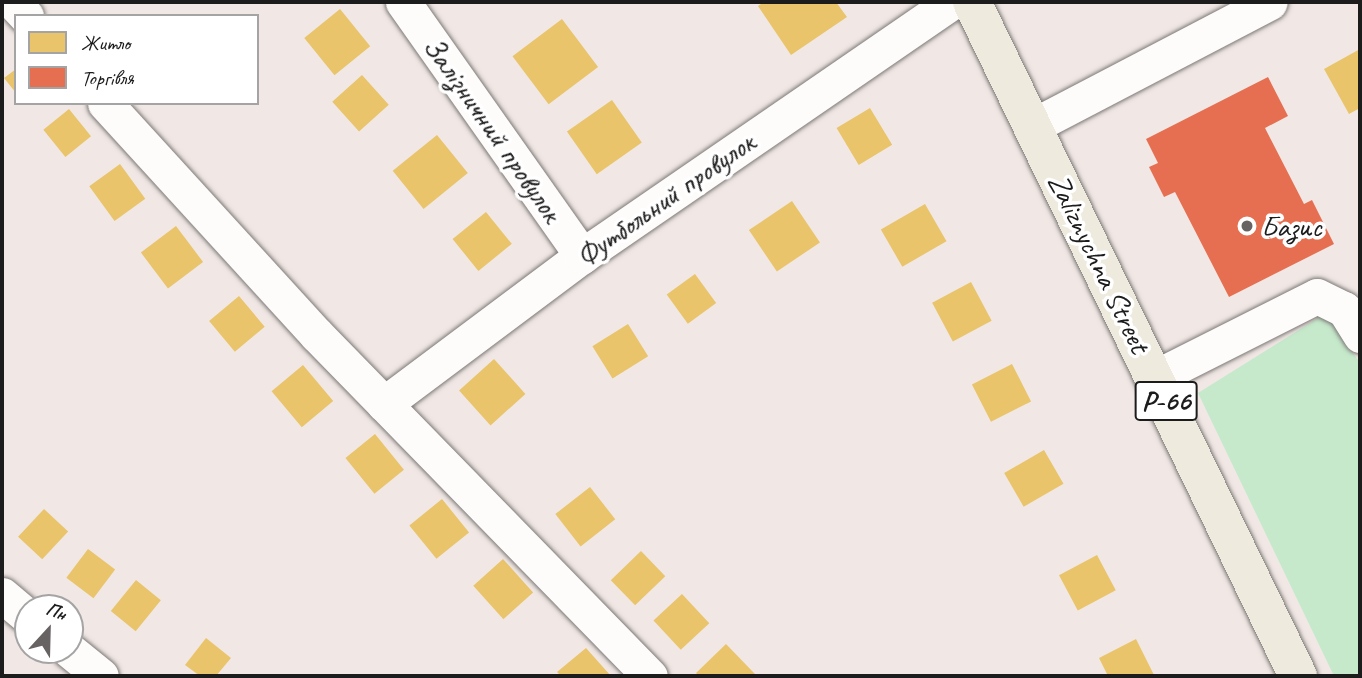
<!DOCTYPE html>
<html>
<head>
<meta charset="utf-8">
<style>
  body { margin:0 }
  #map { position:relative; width:1362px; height:678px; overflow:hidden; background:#f1e8e5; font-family:Caveat,sans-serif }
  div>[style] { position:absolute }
  .green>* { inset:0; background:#c6e9cb }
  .homes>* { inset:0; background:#e9c46a; transform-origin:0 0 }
  .shops>* { inset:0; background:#e76f51 }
  .roads { filter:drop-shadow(0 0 2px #7c7876) drop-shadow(0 0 2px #7c7876) }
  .minor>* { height:35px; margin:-17.5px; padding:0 17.5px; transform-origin:17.5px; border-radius:17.5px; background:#fdfcfb }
  .major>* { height:38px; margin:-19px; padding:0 19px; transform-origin:19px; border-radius:19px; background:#eeeadd }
  .dots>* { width:19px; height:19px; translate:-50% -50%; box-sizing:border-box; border:4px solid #fff; border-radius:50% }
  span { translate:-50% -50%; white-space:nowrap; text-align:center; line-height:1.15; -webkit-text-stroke:7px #fff; paint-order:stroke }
  .shield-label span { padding:2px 5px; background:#fff; border:2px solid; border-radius:5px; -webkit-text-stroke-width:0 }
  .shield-label { font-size:28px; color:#1c1c1c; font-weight:700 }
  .street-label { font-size:30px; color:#1c1c1c }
  .poi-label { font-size:30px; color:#1c1c1c }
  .left { translate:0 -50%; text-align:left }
  .frame { position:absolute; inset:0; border:4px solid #1c1c1c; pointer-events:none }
  .legend { position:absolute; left:14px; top:14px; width:245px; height:91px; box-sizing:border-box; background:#fff; border:2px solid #a4a4a4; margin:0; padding:9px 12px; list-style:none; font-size:21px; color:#1c1c1c }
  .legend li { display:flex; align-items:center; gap:14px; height:35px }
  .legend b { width:35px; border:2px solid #a4a4a4 }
  .north { position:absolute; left:14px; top:594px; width:70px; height:70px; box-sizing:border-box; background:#fff; border:2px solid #a4a4a4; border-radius:50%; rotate:22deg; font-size:19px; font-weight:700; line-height:28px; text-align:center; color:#1c1c1c }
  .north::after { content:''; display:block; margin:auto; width:24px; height:32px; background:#676362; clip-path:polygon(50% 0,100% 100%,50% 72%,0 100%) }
</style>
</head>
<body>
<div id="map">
  <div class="green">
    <div style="clip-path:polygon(1326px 313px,1360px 363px,1360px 676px,1334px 676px,1198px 393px)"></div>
  </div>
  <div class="homes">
    <div style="clip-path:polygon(764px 2px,836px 2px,847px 17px,791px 55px,758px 6px)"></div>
    <div style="left:340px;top:9px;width:48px;height:46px;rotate:51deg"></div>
    <div style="left:562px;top:19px;width:60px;height:62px;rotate:53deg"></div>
    <div style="clip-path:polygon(1360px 49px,1360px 108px,1349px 114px,1324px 69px)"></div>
    <div style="clip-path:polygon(16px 69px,16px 93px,4px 78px)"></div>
    <div style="left:362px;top:75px;width:40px;height:40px;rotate:48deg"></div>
    <div style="left:612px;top:100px;width:52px;height:55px;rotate:55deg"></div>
    <div style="left:870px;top:108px;width:43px;height:39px;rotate:59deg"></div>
    <div style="left:69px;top:109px;width:35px;height:33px;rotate:51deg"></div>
    <div style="left:437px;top:135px;width:49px;height:57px;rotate:51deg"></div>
    <div style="left:120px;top:164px;width:43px;height:38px;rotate:54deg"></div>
    <div style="left:792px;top:201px;width:50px;height:52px;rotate:56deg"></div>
    <div style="left:925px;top:204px;width:43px;height:51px;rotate:60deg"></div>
    <div style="left:486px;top:212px;width:41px;height:43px;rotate:51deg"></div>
    <div style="left:176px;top:226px;width:45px;height:44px;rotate:53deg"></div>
    <div style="left:695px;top:274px;width:36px;height:35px;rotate:54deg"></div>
    <div style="left:971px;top:282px;width:44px;height:44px;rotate:62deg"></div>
    <div style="left:239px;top:296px;width:40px;height:39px;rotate:50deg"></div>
    <div style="left:628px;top:324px;width:38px;height:42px;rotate:58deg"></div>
    <div style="left:494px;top:359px;width:47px;height:47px;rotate:48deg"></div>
    <div style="left:1012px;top:364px;width:42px;height:45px;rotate:63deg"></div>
    <div style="left:303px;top:365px;width:47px;height:41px;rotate:50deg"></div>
    <div style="left:375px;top:434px;width:46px;height:38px;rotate:51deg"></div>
    <div style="left:1044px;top:450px;width:39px;height:46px;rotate:60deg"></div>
    <div style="left:590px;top:487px;width:41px;height:44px;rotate:52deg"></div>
    <div style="left:442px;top:499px;width:43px;height:42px;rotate:51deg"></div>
    <div style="left:44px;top:509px;width:33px;height:38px;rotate:43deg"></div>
    <div style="left:88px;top:549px;width:34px;height:36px;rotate:37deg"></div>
    <div style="left:641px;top:551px;width:35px;height:42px;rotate:46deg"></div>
    <div style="left:1097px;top:555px;width:40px;height:43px;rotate:62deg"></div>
    <div style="left:503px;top:559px;width:45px;height:40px;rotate:48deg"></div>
    <div style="left:136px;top:580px;width:32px;height:40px;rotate:39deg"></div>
    <div style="left:682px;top:594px;width:40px;height:39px;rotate:47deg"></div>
    <div style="clip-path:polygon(206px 638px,231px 658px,216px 676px,200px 676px,185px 665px)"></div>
    <div style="clip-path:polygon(1136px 639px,1154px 675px,1108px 676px,1099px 658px)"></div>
    <div style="clip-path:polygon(726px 644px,755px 674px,753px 676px,699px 676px,696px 673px)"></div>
    <div style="clip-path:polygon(586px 648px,611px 676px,561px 676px,557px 672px)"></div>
  </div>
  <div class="shops">
    <div style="clip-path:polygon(1268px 77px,1288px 116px,1265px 128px,1304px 204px,1312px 200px,1334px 244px,1229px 297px,1175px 192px,1164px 197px,1149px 167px,1158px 163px,1146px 139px)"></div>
  </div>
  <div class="roads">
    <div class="minor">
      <div style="left:13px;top:2px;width:19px;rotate:47deg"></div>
      <div style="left:403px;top:2px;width:311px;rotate:54.8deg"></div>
      <div style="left:105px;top:103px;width:313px;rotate:47.6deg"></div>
      <div style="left:316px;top:334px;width:478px;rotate:45.7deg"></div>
      <div style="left:1033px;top:126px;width:267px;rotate:-27.6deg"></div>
      <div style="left:1154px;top:378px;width:182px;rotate:-26.7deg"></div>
      <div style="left:1317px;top:296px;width:30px;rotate:26deg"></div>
      <div style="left:1344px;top:309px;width:31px;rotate:58deg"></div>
      <div style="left:384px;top:404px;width:247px;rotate:-36.8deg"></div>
      <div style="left:582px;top:256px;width:449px;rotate:-34.5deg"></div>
      <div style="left:2px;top:595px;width:34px;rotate:40deg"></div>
      <div style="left:69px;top:650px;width:41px;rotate:39.1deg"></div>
    </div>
    <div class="major">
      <div style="left:972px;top:2px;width:749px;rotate:64.19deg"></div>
    </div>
  </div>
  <div class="dots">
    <div style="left:1247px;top:226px;background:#676362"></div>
  </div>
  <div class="shield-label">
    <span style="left:1166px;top:401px">Р-66</span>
  </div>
  <div class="street-label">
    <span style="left:493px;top:129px;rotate:55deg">Залізничний провулок</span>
    <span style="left:665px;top:199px;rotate:-35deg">Футбольний провулок</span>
    <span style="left:1099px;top:263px;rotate:64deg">Zaliznychna Street</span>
  </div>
  <div class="poi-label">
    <span class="left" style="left:1261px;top:226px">Базис</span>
  </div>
  <div class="frame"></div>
  <ul class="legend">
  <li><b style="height:19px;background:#e9c46a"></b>Житло</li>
  <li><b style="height:19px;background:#e76f51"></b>Торгівля</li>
  </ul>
  <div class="north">Пн</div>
</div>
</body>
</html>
